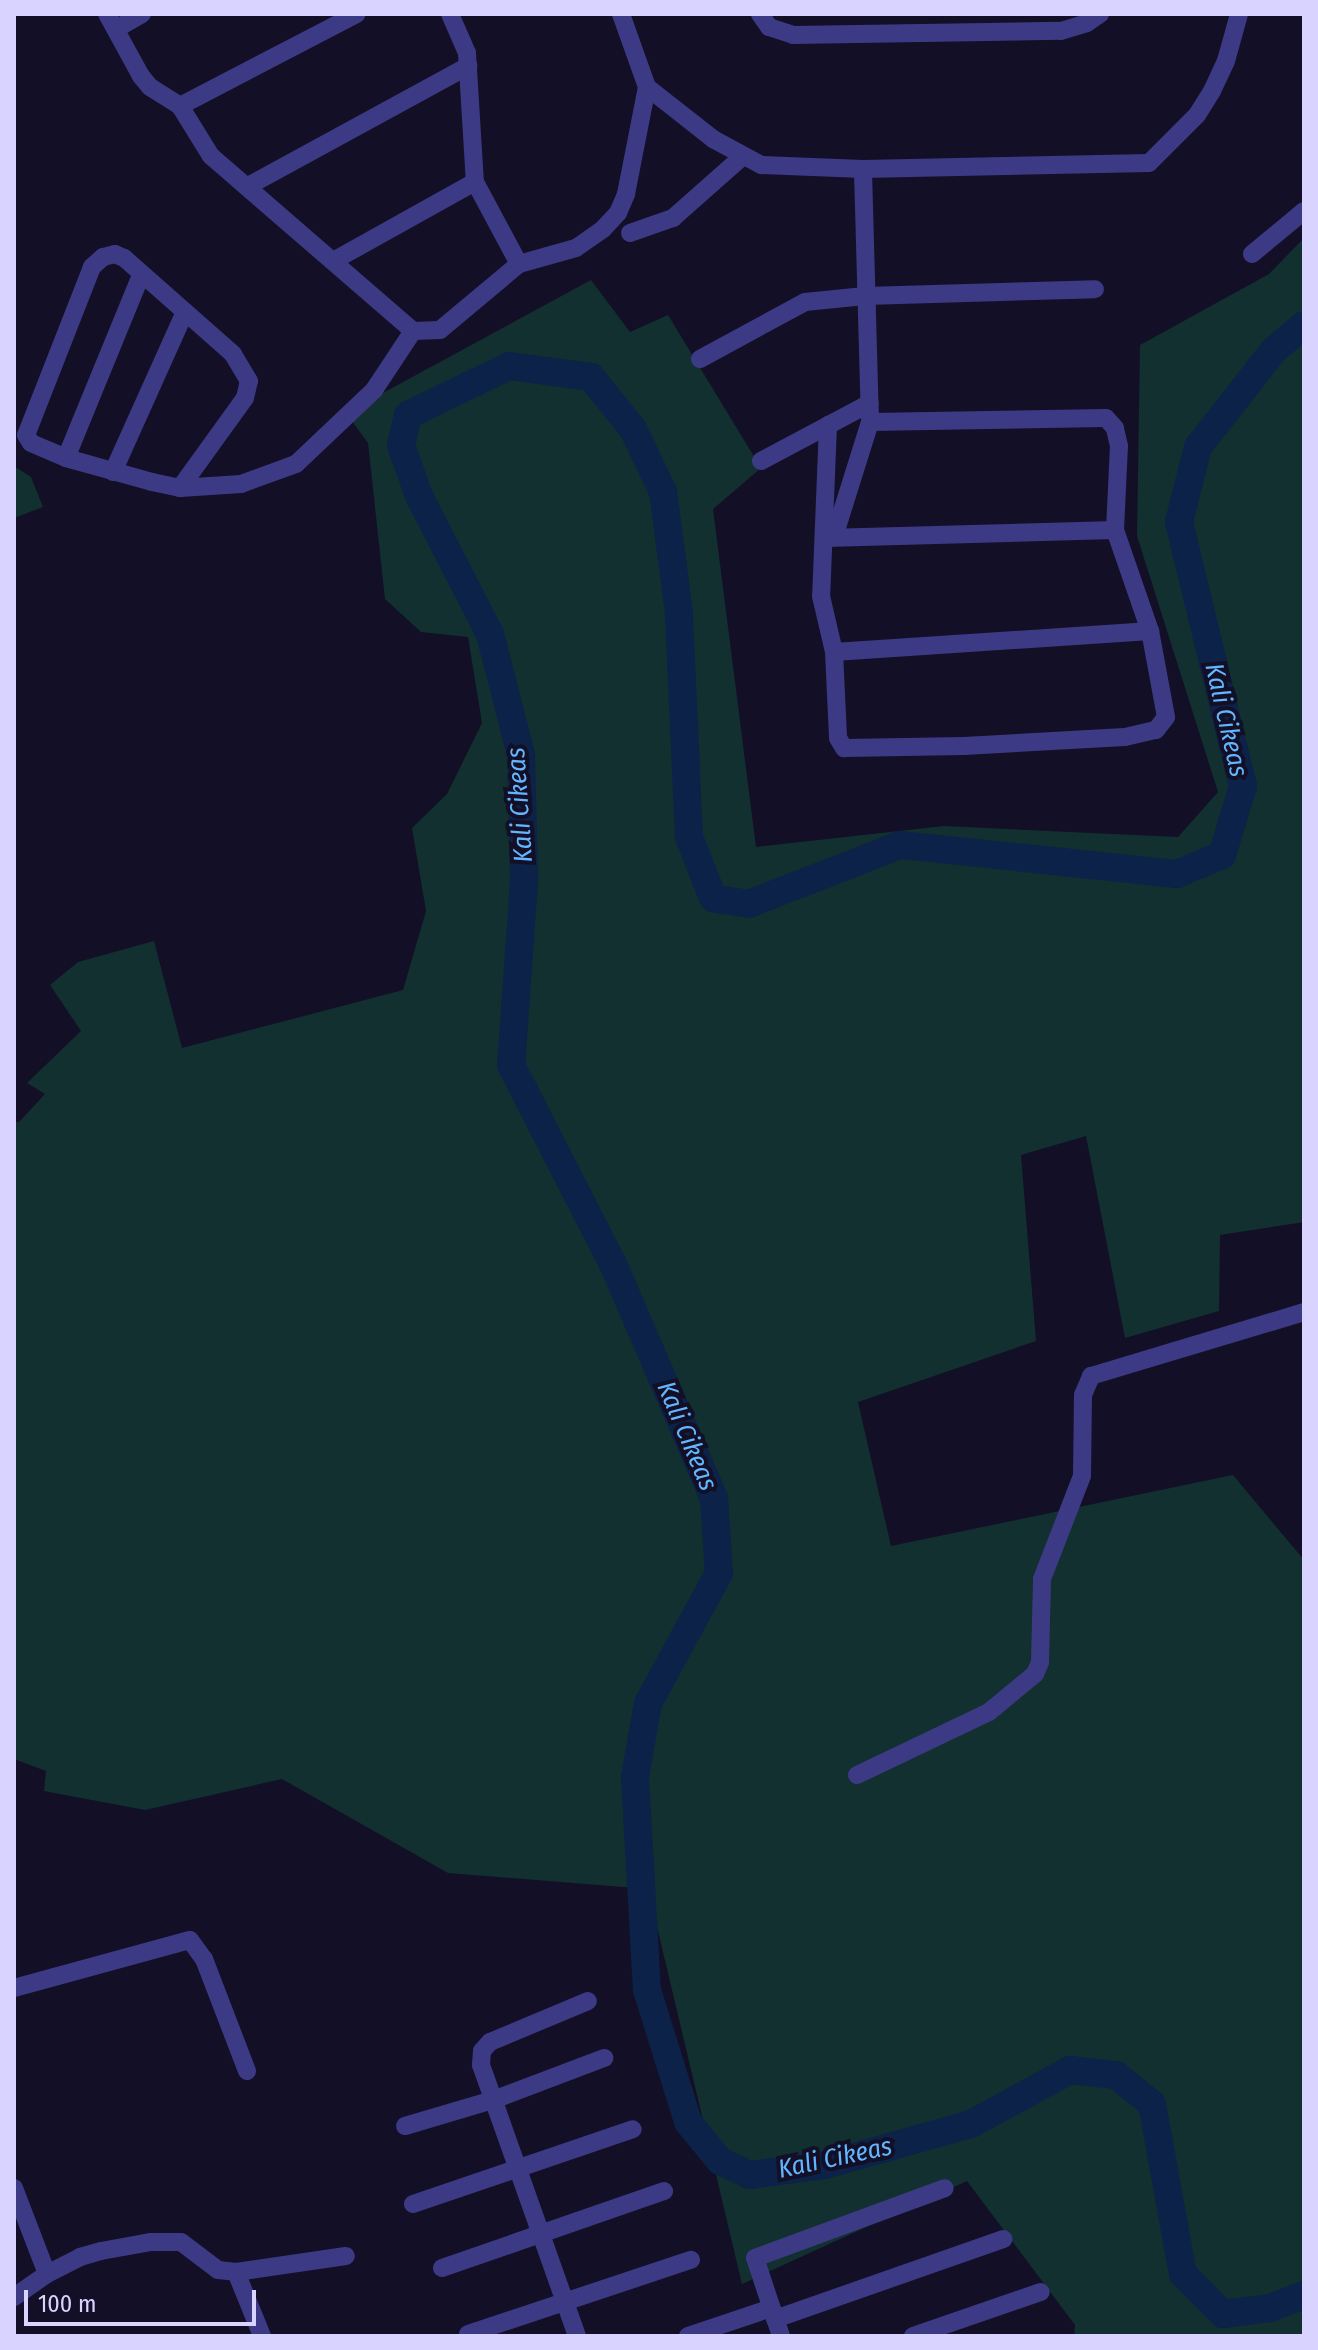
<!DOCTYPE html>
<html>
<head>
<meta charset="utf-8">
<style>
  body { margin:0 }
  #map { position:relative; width:1318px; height:2350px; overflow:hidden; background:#130f26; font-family:"Fira Sans Condensed",sans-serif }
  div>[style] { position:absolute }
  .green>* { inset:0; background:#12302f }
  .river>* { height:28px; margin:-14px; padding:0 14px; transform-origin:14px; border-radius:14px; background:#0c2248 }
  .minor>* { height:18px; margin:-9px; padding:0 9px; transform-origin:9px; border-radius:9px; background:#3d3a85 }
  span { translate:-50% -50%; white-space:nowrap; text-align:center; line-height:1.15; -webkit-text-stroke:8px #130f26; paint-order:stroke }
  .water-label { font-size:26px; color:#62b6ff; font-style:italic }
  .frame { position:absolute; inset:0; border:16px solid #d9d4ff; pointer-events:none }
  .scale { position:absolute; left:24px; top:2290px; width:232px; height:36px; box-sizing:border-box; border:4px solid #d9d4ff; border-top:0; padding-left:10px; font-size:24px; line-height:28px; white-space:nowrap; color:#d9d4ff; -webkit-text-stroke:6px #130f26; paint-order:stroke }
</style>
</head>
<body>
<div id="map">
  <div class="green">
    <div style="clip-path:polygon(1304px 238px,1304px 1222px,1220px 1235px,1219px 1311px,1125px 1338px,1086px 1136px,1021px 1155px,1036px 1341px,858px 1402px,891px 1546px,1233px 1475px,1304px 1560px,1304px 2336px,1074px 2336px,1075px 2325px,967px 2181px,742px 2284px,648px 1889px,448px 1873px,282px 1779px,145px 1810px,44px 1791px,46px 1771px,14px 1759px,14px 1122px,19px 1122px,45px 1094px,27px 1083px,81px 1031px,50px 985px,78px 962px,154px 941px,182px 1048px,403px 990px,426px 911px,412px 828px,447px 794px,482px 723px,468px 637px,421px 632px,385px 599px,368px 443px,346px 413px,591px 280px,630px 332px,668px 315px,761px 468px,713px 509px,756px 847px,944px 826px,1178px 837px,1218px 792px,1137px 536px,1140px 345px,1269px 274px)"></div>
    <div style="clip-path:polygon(14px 466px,31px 477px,43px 507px,14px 518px)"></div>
  </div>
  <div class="river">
    <div style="left:1304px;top:325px;width:39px;rotate:140deg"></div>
    <div style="left:1274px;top:350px;width:123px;rotate:128.1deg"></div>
    <div style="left:1198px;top:447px;width:77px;rotate:104.2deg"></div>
    <div style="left:1179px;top:522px;width:272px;rotate:76.4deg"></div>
    <div style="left:1243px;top:786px;width:72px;rotate:106.9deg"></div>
    <div style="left:1222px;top:855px;width:49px;rotate:157.1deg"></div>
    <div style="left:1177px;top:874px;width:279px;rotate:-174deg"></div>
    <div style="left:900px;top:845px;width:162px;rotate:158.7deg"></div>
    <div style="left:749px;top:904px;width:36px;rotate:-171deg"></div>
    <div style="left:713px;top:898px;width:66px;rotate:-111.5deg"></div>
    <div style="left:689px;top:837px;width:224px;rotate:-92.6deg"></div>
    <div style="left:679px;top:613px;width:122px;rotate:-97.5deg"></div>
    <div style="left:663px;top:492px;width:70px;rotate:-115.5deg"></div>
    <div style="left:633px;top:429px;width:67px;rotate:-128.9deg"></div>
    <div style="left:591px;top:377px;width:83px;rotate:-172.4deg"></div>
    <div style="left:509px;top:366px;width:112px;rotate:154.1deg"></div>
    <div style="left:408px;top:415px;width:31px;rotate:103deg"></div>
    <div style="left:401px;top:445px;width:54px;rotate:70.6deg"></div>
    <div style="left:419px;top:496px;width:155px;rotate:62.8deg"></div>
    <div style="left:490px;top:634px;width:125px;rotate:75.6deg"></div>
    <div style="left:521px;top:755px;width:126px;rotate:88.6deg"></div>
    <div style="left:524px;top:881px;width:184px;rotate:94deg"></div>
    <div style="left:511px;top:1065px;width:224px;rotate:62.9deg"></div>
    <div style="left:613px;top:1264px;width:256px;rotate:66.7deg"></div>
    <div style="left:714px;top:1499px;width:74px;rotate:86.1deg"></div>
    <div style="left:719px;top:1573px;width:148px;rotate:118.6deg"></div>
    <div style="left:648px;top:1703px;width:75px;rotate:100deg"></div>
    <div style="left:635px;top:1777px;width:213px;rotate:86.8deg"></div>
    <div style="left:647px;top:1990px;width:138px;rotate:72.7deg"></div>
    <div style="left:688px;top:2122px;width:50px;rotate:50.6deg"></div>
    <div style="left:720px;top:2161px;width:33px;rotate:25deg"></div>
    <div style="left:750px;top:2175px;width:76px;rotate:-7.6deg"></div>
    <div style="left:825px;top:2165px;width:152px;rotate:-15.7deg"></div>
    <div style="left:971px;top:2124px;width:113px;rotate:-28.6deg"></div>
    <div style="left:1070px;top:2070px;width:46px;rotate:6.2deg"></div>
    <div style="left:1116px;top:2075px;width:46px;rotate:38.9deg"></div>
    <div style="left:1152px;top:2104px;width:173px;rotate:79.7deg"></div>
    <div style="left:1183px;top:2274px;width:57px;rotate:45deg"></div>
    <div style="left:1223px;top:2314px;width:47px;rotate:-7.3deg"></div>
    <div style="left:1270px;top:2308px;width:36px;rotate:-21deg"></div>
  </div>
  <div class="minor">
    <div style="left:107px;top:14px;width:71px;rotate:61.3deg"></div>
    <div style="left:141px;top:76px;width:14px;rotate:51deg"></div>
    <div style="left:150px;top:87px;width:36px;rotate:32deg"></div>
    <div style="left:180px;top:106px;width:59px;rotate:58.2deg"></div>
    <div style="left:211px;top:156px;width:267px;rotate:40.9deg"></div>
    <div style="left:413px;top:331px;width:27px;rotate:-2deg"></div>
    <div style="left:440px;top:330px;width:103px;rotate:-39.9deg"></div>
    <div style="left:519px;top:264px;width:59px;rotate:-15.7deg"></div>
    <div style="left:576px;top:248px;width:33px;rotate:-35deg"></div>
    <div style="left:603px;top:229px;width:22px;rotate:-47deg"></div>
    <div style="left:618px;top:213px;width:21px;rotate:-67deg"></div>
    <div style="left:626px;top:194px;width:109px;rotate:-78.9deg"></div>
    <div style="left:450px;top:14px;width:43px;rotate:66.4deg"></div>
    <div style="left:467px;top:53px;width:129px;rotate:86.5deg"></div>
    <div style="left:475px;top:182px;width:93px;rotate:61.8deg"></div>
    <div style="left:621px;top:14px;width:77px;rotate:70.4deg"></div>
    <div style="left:647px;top:87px;width:84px;rotate:38.2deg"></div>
    <div style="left:713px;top:139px;width:55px;rotate:28.4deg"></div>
    <div style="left:761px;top:165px;width:102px;rotate:2.2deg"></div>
    <div style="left:863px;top:169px;width:286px;rotate:-1.2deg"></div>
    <div style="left:1149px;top:163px;width:68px;rotate:-45deg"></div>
    <div style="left:1197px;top:115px;width:28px;rotate:-58deg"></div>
    <div style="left:1212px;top:91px;width:33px;rotate:-65deg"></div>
    <div style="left:1226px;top:61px;width:49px;rotate:-74.5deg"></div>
    <div style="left:760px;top:14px;width:16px;rotate:55deg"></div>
    <div style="left:769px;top:27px;width:25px;rotate:18deg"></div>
    <div style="left:793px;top:35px;width:268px;rotate:-0.9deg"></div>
    <div style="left:1061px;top:31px;width:27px;rotate:-17deg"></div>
    <div style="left:1087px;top:23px;width:16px;rotate:-35deg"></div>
    <div style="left:116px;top:29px;width:30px;rotate:-30deg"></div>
    <div style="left:180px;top:106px;width:199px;rotate:-27.5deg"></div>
    <div style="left:248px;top:186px;width:251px;rotate:-28.6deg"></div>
    <div style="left:630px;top:233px;width:46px;rotate:-19.2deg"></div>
    <div style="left:673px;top:218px;width:92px;rotate:-41.5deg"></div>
    <div style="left:1252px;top:254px;width:67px;rotate:-39.6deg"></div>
    <div style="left:333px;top:261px;width:162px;rotate:-29.1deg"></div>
    <div style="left:700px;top:359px;width:119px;rotate:-28.5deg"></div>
    <div style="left:805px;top:302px;width:60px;rotate:-5.7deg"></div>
    <div style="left:865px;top:296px;width:230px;rotate:-1.7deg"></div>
    <div style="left:828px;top:425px;width:171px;rotate:92.3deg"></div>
    <div style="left:821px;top:596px;width:57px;rotate:76.9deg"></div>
    <div style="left:834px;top:652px;width:86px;rotate:87.3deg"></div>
    <div style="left:838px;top:738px;width:12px;rotate:59deg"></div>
    <div style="left:844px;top:748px;width:120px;rotate:-1deg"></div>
    <div style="left:964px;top:746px;width:161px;rotate:-3.2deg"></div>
    <div style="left:1125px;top:737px;width:32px;rotate:-13deg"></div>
    <div style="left:1156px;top:730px;width:16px;rotate:-52deg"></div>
    <div style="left:1166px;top:717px;width:87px;rotate:-100.5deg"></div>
    <div style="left:1150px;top:631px;width:107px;rotate:-109.1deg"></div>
    <div style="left:1115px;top:530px;width:84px;rotate:-87.3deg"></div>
    <div style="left:1119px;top:446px;width:18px;rotate:-103deg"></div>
    <div style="left:1115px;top:428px;width:13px;rotate:-132deg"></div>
    <div style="left:1106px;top:418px;width:236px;rotate:179deg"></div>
    <div style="left:66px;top:458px;width:198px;rotate:-67.7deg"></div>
    <div style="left:761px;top:461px;width:123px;rotate:-28deg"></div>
    <div style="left:113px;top:472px;width:175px;rotate:-65.8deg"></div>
    <div style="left:180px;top:488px;width:111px;rotate:-54.2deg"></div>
    <div style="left:245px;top:398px;width:17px;rotate:-77deg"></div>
    <div style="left:249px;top:381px;width:31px;rotate:-121deg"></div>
    <div style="left:233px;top:354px;width:145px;rotate:-138.6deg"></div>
    <div style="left:124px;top:258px;width:10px;rotate:-156deg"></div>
    <div style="left:115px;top:254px;width:12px;rotate:166deg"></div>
    <div style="left:103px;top:257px;width:15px;rotate:138deg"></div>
    <div style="left:92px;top:267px;width:180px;rotate:111.4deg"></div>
    <div style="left:26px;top:435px;width:9px;rotate:58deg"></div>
    <div style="left:31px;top:443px;width:38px;rotate:23deg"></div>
    <div style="left:66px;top:458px;width:89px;rotate:15.6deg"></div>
    <div style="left:152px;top:482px;width:29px;rotate:12deg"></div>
    <div style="left:180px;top:488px;width:61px;rotate:-3.8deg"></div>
    <div style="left:241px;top:484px;width:59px;rotate:-20deg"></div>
    <div style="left:296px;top:464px;width:108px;rotate:-43.5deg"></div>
    <div style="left:374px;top:390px;width:71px;rotate:-56.5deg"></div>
    <div style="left:834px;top:537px;width:121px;rotate:-72.6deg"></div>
    <div style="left:870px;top:422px;width:253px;rotate:-91.6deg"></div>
    <div style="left:826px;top:538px;width:289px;rotate:-1.6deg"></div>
    <div style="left:834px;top:652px;width:317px;rotate:-3.8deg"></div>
    <div style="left:857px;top:1775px;width:146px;rotate:-25.5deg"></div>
    <div style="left:989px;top:1712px;width:60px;rotate:-39.6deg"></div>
    <div style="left:1035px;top:1674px;width:13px;rotate:-67deg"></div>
    <div style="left:1040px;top:1662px;width:83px;rotate:-88.6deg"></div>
    <div style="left:1042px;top:1579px;width:110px;rotate:-68.8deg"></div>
    <div style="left:1082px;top:1476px;width:81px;rotate:-89.3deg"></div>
    <div style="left:1083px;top:1395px;width:21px;rotate:-67deg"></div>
    <div style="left:1091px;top:1376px;width:222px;rotate:-16.7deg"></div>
    <div style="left:14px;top:1988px;width:182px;rotate:-15.3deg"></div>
    <div style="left:190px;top:1940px;width:24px;rotate:54deg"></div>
    <div style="left:204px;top:1959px;width:120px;rotate:69deg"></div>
    <div style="left:405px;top:2126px;width:92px;rotate:-16.5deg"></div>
    <div style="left:493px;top:2100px;width:119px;rotate:-20.7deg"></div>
    <div style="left:14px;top:2188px;width:92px;rotate:69deg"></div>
    <div style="left:47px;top:2274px;width:37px;rotate:-27deg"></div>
    <div style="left:80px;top:2257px;width:22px;rotate:-16deg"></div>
    <div style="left:101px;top:2251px;width:51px;rotate:-10.2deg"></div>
    <div style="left:151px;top:2242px;width:30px"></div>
    <div style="left:181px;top:2242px;width:46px;rotate:37.1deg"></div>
    <div style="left:218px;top:2270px;width:18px;rotate:6deg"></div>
    <div style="left:236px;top:2272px;width:69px;rotate:67.9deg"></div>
    <div style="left:413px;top:2204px;width:232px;rotate:-18.8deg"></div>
    <div style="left:442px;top:2268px;width:235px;rotate:-19.1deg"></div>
    <div style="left:236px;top:2272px;width:111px;rotate:-8.3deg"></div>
    <div style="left:14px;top:2297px;width:40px;rotate:-34.9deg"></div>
    <div style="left:775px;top:2319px;width:242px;rotate:-19.3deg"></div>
    <div style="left:468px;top:2334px;width:235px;rotate:-18.4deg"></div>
    <div style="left:577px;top:2336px;width:288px;rotate:-109.5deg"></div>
    <div style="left:481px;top:2065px;width:14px;rotate:-86deg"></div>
    <div style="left:482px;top:2051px;width:12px;rotate:-48deg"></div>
    <div style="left:490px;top:2042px;width:106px;rotate:-22.7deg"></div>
    <div style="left:688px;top:2336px;width:88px;rotate:-18.6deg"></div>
    <div style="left:781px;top:2336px;width:82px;rotate:-108.4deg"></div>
    <div style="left:755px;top:2258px;width:202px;rotate:-20.2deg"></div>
    <div style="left:913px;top:2336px;width:135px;rotate:-19deg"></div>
  </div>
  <div class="water-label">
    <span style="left:1226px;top:720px;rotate:77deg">Kali Cikeas</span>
    <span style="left:520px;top:805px;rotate:-94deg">Kali Cikeas</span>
    <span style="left:687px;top:1436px;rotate:67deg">Kali Cikeas</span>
    <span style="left:835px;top:2158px;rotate:-12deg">Kali Cikeas</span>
  </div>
  <div class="frame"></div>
  <div class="scale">100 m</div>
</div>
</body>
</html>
